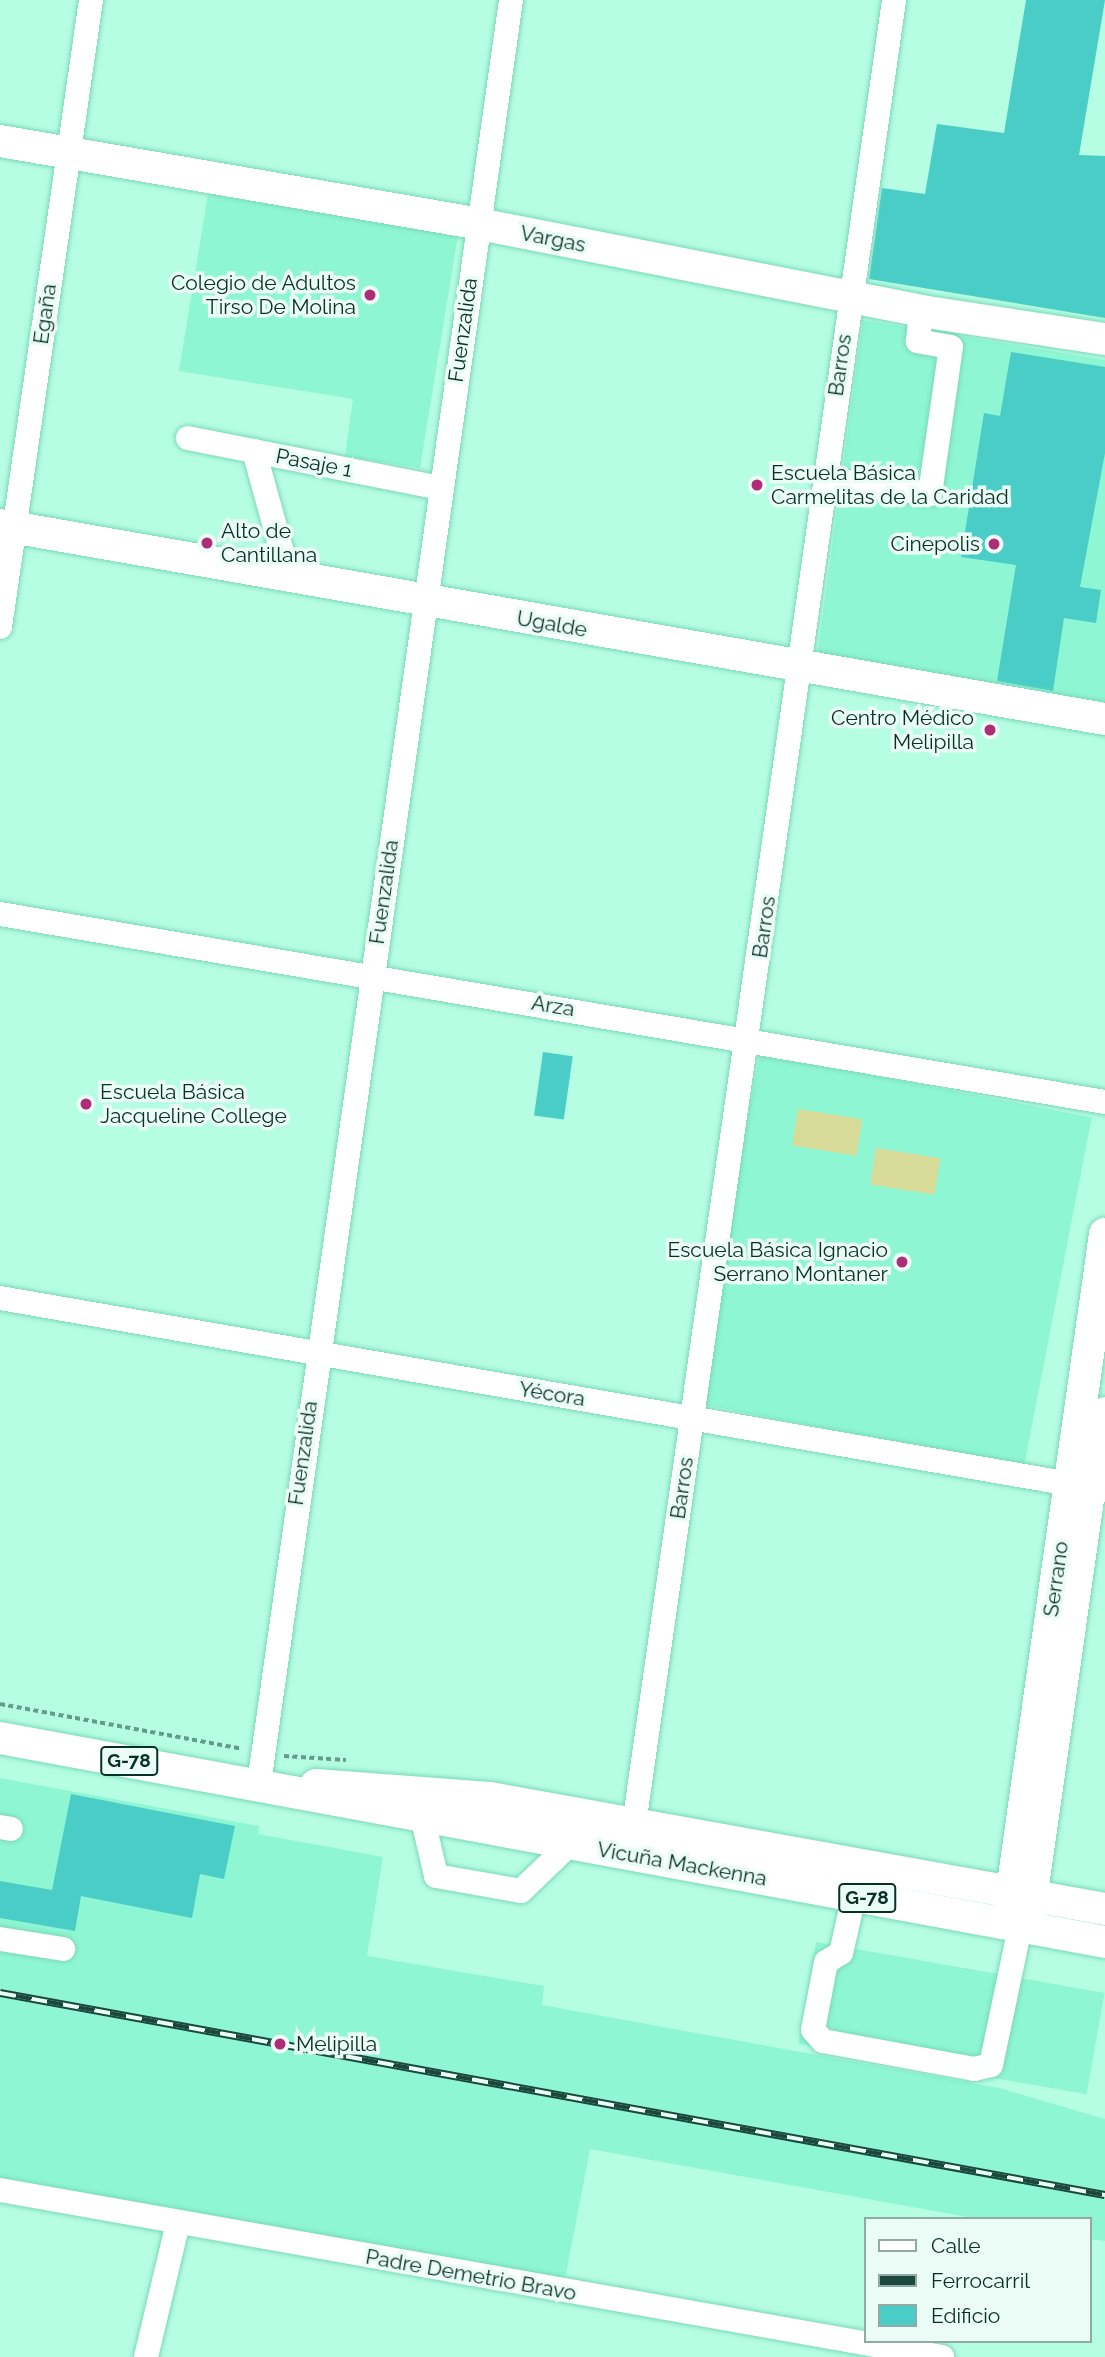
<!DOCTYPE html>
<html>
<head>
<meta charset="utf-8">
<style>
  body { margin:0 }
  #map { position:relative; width:1105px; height:2357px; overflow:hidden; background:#b5fde3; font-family:Raleway,sans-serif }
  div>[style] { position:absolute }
  .built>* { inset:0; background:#8ef6d3; transform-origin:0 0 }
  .green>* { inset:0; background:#d8db98; transform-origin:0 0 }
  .building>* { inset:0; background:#49cdc6; transform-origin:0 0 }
  .path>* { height:3.5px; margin-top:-1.75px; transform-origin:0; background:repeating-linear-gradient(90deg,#639c8a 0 5px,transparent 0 8.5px) }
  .roads { filter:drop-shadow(0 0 2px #7bd8b9) drop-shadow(0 0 2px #7bd8b9) }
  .minor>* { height:24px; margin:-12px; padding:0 12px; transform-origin:12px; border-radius:12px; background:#fff }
  .major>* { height:32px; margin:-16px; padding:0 16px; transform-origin:16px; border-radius:16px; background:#fff }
  .rail>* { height:8px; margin-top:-4px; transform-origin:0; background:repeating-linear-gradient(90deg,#ebfcf6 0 16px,#1c483b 0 32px); box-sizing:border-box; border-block:2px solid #1c483b }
  .dots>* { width:19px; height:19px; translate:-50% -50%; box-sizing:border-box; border:4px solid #ebfcf6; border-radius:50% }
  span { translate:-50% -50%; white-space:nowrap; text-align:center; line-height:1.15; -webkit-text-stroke:7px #ebfcf6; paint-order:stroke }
  .shield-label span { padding:2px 5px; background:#ebfcf6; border:2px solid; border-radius:5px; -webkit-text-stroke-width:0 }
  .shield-label { font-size:19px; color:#083126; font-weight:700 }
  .street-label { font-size:21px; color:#083126 }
  .poi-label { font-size:21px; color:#083126 }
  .right { translate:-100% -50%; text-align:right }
  .left { translate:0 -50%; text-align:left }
  .legend { position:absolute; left:864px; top:2217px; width:228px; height:126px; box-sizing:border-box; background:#ebfcf6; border:2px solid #90aba3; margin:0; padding:9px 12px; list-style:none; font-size:21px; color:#083126 }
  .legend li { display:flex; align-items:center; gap:14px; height:35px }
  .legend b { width:35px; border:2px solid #90aba3 }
</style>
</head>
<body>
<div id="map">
  <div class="built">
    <div style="clip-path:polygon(208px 194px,458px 235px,420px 468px,345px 456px,353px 399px,179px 371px)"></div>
    <div style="clip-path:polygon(863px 320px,1105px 360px,1105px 706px,817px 657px)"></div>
    <div style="left:760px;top:1053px;width:338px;height:356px;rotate:11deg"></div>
    <div style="clip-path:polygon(0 1778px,259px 1826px,258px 1834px,383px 1857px,367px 1956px,544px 1986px,542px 2005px,999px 2088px,1105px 2119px,1105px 2241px,1089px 2239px,1089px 2219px,979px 2219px,590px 2149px,565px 2279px,0 2178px)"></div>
    <div style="left:816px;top:1942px;width:293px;height:103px;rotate:10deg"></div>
  </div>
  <div class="green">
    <div style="left:798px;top:1109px;width:65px;height:37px;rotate:9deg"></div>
    <div style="left:876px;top:1148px;width:65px;height:37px;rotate:9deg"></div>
  </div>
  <div class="building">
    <div style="clip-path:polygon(1026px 0,1105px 0,1079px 155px,1105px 156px,1105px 318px,869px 279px,882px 188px,925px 194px,937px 124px,1004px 133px)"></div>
    <div style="clip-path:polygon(1011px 352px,1105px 367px,1105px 453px,1080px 587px,1101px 590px,1096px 623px,1064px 618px,1053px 691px,997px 681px,1016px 565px,961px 557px,984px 413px,1000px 416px)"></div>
    <div style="left:543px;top:1052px;width:30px;height:64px;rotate:8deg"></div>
    <div style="clip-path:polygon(71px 1794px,235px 1826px,224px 1879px,200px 1874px,192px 1918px,81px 1896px,75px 1931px,0 1918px,0 1881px,52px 1890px)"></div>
  </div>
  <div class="path">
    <div style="left:0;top:1704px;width:246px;rotate:10.5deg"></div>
    <div style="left:284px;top:1756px;width:62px;rotate:3.7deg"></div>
  </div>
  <div class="roads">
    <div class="minor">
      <div style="left:188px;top:438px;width:257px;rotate:11.2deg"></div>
      <div style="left:254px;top:451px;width:131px;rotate:74.5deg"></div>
      <div style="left:825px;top:479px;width:106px;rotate:8.1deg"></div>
      <div style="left:930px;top:494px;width:148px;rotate:-81.9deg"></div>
      <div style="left:951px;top:347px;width:34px;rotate:-170deg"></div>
      <div style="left:918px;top:341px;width:30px;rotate:-84deg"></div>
      <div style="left:0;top:627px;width:634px;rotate:-81.74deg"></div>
      <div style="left:0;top:914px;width:1121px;rotate:9.66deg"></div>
      <div style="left:0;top:1298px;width:1122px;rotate:9.86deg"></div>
      <div style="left:259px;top:1784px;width:1802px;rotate:-81.96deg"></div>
      <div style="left:423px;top:1820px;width:57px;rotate:76.9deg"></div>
      <div style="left:436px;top:1876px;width:86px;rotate:10deg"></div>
      <div style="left:521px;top:1891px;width:68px;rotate:-43.8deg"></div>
      <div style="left:0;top:1827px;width:11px;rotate:10deg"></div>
      <div style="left:632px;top:1839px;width:1858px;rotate:-81.89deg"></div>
      <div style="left:854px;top:1896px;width:58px;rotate:102.8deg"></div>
      <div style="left:841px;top:1953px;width:17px;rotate:149deg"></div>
      <div style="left:826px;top:1962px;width:69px;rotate:100.8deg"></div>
      <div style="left:813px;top:2030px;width:15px;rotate:48deg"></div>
      <div style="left:823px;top:2041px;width:154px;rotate:10.5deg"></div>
      <div style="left:974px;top:2069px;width:17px;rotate:-13deg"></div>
      <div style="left:991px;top:2065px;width:141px;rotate:-78.1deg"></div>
      <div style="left:1033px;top:1914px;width:510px;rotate:-81.89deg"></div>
      <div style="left:0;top:1939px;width:64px;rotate:9deg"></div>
      <div style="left:0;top:2190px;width:957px;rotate:10.05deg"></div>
      <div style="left:146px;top:2357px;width:138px;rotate:-76.6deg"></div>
    </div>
    <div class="major">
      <div style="left:0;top:141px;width:486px;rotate:9.8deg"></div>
      <div style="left:479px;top:224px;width:450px;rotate:11.1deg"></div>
      <div style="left:921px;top:311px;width:186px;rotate:8.7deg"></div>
      <div style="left:0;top:525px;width:1122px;rotate:9.96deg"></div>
      <div style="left:0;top:1738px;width:1124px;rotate:10.46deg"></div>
      <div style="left:316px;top:1785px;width:174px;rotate:4.3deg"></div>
      <div style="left:490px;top:1798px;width:625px;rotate:10.23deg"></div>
      <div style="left:1009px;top:1912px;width:685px;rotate:-81.94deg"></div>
    </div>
  </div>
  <div class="rail">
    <div style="left:0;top:1993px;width:1123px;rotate:10.36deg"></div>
  </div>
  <div class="dots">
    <div style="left:370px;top:295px;background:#af2d77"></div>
    <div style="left:757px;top:485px;background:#af2d77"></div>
    <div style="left:207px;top:543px;background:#af2d77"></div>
    <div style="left:994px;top:544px;background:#af2d77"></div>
    <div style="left:990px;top:730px;background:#af2d77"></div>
    <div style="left:86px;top:1104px;background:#af2d77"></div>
    <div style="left:902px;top:1262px;background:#af2d77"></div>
    <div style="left:280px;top:2044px;background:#af2d77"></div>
  </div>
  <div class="shield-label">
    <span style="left:129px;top:1761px">G-78</span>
    <span style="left:867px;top:1898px">G-78</span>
  </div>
  <div class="street-label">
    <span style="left:553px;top:239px;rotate:11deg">Vargas</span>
    <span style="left:45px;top:314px;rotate:-82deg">Egaña</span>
    <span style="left:463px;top:330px;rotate:-82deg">Fuenzalida</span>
    <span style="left:840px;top:365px;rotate:-82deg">Barros</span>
    <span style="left:314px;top:463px;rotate:11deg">Pasaje 1</span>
    <span style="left:552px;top:624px;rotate:10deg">Ugalde</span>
    <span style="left:384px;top:892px;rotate:-82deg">Fuenzalida</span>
    <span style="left:764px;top:927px;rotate:-82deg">Barros</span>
    <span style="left:553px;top:1006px;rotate:9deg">Arza</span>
    <span style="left:552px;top:1394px;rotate:9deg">Yécora</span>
    <span style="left:303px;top:1453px;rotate:-82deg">Fuenzalida</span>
    <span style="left:682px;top:1488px;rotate:-82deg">Barros</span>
    <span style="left:1056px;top:1579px;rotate:-82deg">Serrano</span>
    <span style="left:682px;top:1864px;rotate:10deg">Vicuña Mackenna</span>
    <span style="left:471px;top:2275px;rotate:10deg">Padre Demetrio Bravo</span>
  </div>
  <div class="poi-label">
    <span class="right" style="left:356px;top:295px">Colegio de Adultos<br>Tirso De Molina</span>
    <span class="left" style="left:771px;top:485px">Escuela Básica<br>Carmelitas de la Caridad</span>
    <span class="left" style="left:221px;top:543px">Alto de<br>Cantillana</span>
    <span class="right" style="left:980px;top:544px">Cinepolis</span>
    <span class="right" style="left:974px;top:730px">Centro Médico<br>Melipilla</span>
    <span class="left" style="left:100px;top:1104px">Escuela Básica<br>Jacqueline College</span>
    <span class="right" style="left:888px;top:1262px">Escuela Básica Ignacio<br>Serrano Montaner</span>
    <span class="left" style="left:296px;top:2044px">Melipilla</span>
  </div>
  <ul class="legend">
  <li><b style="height:9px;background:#fff"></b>Calle</li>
  <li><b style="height:9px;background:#1c483b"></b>Ferrocarril</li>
  <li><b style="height:19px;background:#49cdc6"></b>Edificio</li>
  </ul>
</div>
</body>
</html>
